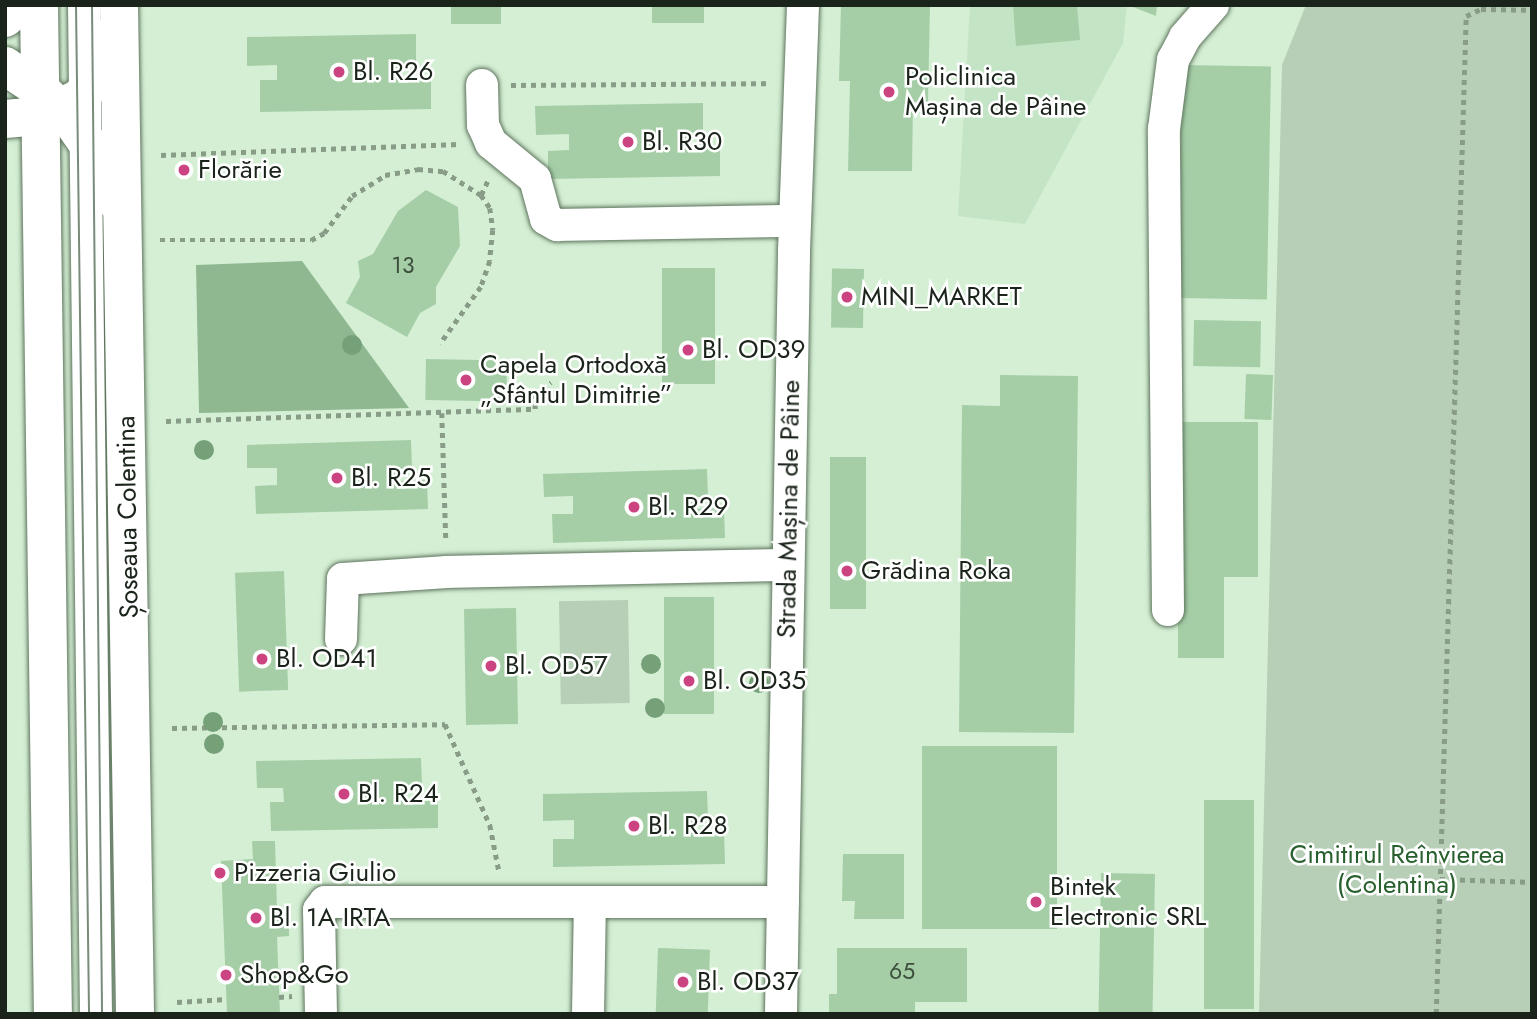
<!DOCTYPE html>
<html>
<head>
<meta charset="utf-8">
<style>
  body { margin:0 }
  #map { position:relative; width:1537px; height:1019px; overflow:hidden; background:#d4efd4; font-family:Jost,sans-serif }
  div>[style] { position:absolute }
  .built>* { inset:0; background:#c4e5c5 }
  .green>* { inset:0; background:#b6cfb6; transform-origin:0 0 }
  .forest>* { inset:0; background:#8fb891 }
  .building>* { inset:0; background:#a5cea6; transform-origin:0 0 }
  .path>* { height:4.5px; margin-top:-2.25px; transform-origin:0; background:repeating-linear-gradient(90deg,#889c88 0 5px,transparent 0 10px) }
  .roads { filter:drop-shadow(0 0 2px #5d745d) drop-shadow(0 0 2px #5d745d) }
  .minor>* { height:32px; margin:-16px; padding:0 16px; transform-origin:16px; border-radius:16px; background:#fff }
  .major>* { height:38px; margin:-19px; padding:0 19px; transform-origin:19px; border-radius:19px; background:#fff }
  .tram>* { height:2px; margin:-1px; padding:0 1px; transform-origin:1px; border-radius:1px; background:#798b79 }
  .trees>* { width:20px; height:20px; margin:-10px; border-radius:50%; background:#75a078 }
  .dots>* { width:19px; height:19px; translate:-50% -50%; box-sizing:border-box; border:4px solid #fff; border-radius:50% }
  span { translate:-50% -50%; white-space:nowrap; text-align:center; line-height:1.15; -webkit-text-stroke:5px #fff; paint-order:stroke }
  .number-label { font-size:23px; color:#3d4e3d }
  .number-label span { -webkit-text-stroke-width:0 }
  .poi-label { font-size:26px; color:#1a241a }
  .left { translate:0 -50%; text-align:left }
  .street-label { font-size:26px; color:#1a241a }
  .park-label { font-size:26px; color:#27602d }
  .frame { position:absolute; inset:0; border:7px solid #1a241a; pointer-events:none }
</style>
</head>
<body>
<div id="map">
  <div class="built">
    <div style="clip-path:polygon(970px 5px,1127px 5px,1123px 43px,1025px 224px,958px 216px)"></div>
  </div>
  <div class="green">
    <div style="clip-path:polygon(1306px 5px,1532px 5px,1532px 1014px,1259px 1014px,1282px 65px)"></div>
    <div style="left:628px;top:600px;width:103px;height:69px;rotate:89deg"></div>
  </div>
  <div class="forest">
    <div style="clip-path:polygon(302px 261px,409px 408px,199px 413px,196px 265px)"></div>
  </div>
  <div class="building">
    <div style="left:451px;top:5px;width:50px;height:19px"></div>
    <div style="left:652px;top:5px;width:52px;height:18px"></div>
    <div style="clip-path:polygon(841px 5px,930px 5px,928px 102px,913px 102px,912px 171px,848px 171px,850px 81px,839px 81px)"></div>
    <div style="clip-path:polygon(1013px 5px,1077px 5px,1080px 40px,1016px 46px)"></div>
    <div style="clip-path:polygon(1128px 5px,1157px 5px,1156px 16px)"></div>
    <div style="clip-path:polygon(416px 34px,416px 64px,400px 64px,400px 77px,431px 76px,431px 109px,260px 112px,260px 80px,277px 80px,277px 65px,247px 66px,247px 37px)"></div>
    <div style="left:1182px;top:65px;width:89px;height:233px;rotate:1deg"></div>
    <div style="clip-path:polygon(703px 103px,703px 132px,687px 133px,687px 146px,720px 146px,720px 176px,548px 179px,548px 151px,569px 150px,569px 134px,536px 135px,535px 106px)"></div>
    <div style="clip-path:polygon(426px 190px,458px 207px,460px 246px,436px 287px,436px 304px,420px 313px,407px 337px,346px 303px,360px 277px,358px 261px,373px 254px,398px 211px)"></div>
    <div style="left:662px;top:268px;width:53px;height:116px"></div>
    <div style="left:864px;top:269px;width:59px;height:32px;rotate:91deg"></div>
    <div style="left:1194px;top:320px;width:67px;height:46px;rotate:1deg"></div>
    <div style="left:426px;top:359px;width:81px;height:41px;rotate:1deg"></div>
    <div style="left:1246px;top:374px;width:27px;height:45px;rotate:2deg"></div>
    <div style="clip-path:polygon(1000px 375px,1078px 376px,1074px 733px,959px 732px,962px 405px,1000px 406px)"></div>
    <div style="clip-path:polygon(1178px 422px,1258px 422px,1258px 577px,1224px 577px,1224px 658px,1178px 658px)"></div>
    <div style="clip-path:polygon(411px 440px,412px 468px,398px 469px,398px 481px,427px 480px,428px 509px,256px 514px,255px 486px,277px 485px,277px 468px,247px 468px,247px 445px)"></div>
    <div style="left:830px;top:457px;width:36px;height:152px"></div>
    <div style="clip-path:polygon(707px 469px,708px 497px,694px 497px,694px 509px,724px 508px,725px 538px,553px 543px,552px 514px,573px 514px,573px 496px,544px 497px,543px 474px)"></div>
    <div style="left:284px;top:571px;width:119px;height:49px;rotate:88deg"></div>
    <div style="left:664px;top:597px;width:50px;height:117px"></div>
    <div style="left:516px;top:608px;width:116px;height:52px;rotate:89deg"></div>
    <div style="left:922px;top:746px;width:135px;height:183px"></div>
    <div style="clip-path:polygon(421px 758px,422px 784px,405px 785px,405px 801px,438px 801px,438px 828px,271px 831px,270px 802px,284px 802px,283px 788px,257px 788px,256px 761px)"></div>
    <div style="clip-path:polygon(707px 791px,708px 819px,693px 819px,694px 831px,724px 830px,725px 864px,553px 867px,553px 839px,574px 839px,574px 820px,543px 821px,543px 794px)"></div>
    <div style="left:1204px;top:800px;width:50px;height:209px"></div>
    <div style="clip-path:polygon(252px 841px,275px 841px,277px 911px,289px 913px,289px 936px,277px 937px,280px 1014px,227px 1014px,221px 861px,253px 859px)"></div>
    <div style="clip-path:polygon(843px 854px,904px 854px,904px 919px,854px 919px,855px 901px,842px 901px)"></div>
    <div style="left:1101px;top:873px;width:54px;height:141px;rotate:1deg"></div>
    <div style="left:658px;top:948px;width:52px;height:66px;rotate:2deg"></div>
    <div style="clip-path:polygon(837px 948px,967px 948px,967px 1002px,915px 1002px,915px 1014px,829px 1014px,829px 994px,837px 994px)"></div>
  </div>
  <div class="path">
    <div style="left:511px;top:85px;width:260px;rotate:-0.4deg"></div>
    <div style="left:161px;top:155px;width:298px;rotate:-2.1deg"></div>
    <div style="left:481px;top:195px;width:17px;rotate:-65deg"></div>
    <div style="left:160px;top:240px;width:151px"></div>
    <div style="left:311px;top:240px;width:15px;rotate:-28deg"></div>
    <div style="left:324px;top:233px;width:46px;rotate:-52.9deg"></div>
    <div style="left:352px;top:196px;width:39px;rotate:-32deg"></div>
    <div style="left:385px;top:175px;width:34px;rotate:-10deg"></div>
    <div style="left:418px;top:169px;width:25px;rotate:5deg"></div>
    <div style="left:443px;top:171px;width:45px;rotate:32.3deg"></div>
    <div style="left:481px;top:195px;width:16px;rotate:55deg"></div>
    <div style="left:490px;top:208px;width:22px;rotate:82deg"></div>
    <div style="left:493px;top:230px;width:31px;rotate:96deg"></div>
    <div style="left:490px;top:261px;width:28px;rotate:109deg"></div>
    <div style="left:481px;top:287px;width:70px;rotate:125.7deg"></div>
    <div style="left:442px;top:413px;width:129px;rotate:88.2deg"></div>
    <div style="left:166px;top:421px;width:369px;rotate:-1.9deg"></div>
    <div style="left:535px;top:409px;width:14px;rotate:-94deg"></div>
    <div style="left:534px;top:395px;width:21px;rotate:-37deg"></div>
    <div style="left:172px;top:728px;width:273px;rotate:-0.8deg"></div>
    <div style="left:445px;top:724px;width:111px;rotate:66deg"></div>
    <div style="left:490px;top:825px;width:47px;rotate:78.9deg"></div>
    <div style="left:1440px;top:879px;width:92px;rotate:1.9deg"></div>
    <div style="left:279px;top:997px;width:13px;rotate:-4deg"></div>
    <div style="left:177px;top:1002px;width:50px;rotate:-3.4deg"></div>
    <div style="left:1436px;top:1014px;width:998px;rotate:-88.28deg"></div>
    <div style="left:1466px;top:16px;width:17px;rotate:-25deg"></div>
    <div style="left:1481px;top:9px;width:51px;rotate:1.1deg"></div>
  </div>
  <div class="roads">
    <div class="minor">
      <div style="left:84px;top:5px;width:1009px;rotate:89.32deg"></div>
      <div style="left:482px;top:85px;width:40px;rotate:88.6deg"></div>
      <div style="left:483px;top:125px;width:20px;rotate:66deg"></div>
      <div style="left:491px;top:143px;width:57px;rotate:39.3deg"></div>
      <div style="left:535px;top:179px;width:41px;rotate:74.6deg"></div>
      <div style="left:546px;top:219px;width:13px;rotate:29deg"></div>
      <div style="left:557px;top:225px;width:238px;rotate:-1deg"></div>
      <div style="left:1168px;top:610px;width:481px;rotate:-90.5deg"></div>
      <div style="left:1164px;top:129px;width:70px;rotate:-82.6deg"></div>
      <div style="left:1173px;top:60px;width:26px;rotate:-62deg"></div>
      <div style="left:1185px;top:37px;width:43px;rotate:-48.8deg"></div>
      <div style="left:341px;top:639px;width:60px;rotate:-88.1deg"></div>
      <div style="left:343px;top:579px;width:104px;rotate:-3.9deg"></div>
      <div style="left:447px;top:572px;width:341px;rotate:-1.2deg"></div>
      <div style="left:321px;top:1014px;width:104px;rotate:-91.1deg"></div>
      <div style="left:319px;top:910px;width:10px;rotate:-53deg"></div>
      <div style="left:325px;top:902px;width:458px"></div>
      <div style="left:588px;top:1014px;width:111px;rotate:-89deg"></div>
      <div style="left:781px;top:1014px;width:763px;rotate:-89.02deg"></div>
      <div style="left:794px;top:251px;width:246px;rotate:-87.9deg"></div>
    </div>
    <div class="major">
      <div style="left:39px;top:5px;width:1009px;rotate:89.21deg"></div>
      <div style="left:119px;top:5px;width:1009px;rotate:89.09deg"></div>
      <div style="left:5px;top:18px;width:20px;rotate:-41deg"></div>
      <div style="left:5px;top:66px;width:43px;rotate:33.7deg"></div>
      <div style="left:41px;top:90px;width:42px;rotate:45deg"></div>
      <div style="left:71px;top:120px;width:50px;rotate:54.7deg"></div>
      <div style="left:100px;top:161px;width:43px;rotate:68.2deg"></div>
      <div style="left:5px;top:119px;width:37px;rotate:-5deg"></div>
      <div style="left:42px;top:116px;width:42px;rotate:-25.3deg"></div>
      <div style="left:80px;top:98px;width:21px;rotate:-53deg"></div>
      <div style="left:93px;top:81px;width:54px;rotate:-65.8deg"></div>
    </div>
  </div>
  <div class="tram">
    <div style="left:76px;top:5px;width:1009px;rotate:89.26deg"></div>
    <div style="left:92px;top:5px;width:1009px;rotate:89.43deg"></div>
  </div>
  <div class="trees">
    <div style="left:352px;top:345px"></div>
    <div style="left:204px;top:450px"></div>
    <div style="left:651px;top:664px"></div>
    <div style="left:759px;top:683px"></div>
    <div style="left:655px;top:708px"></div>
    <div style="left:213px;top:722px"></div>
    <div style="left:214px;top:744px"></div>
  </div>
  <div class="dots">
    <div style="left:339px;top:72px;background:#cb4381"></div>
    <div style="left:889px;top:92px;background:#cb4381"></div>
    <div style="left:628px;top:142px;background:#cb4381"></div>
    <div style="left:184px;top:170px;background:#cb4381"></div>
    <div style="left:847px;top:297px;background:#cb4381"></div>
    <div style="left:688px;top:350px;background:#cb4381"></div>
    <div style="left:466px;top:380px;background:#cb4381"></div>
    <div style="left:337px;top:478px;background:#cb4381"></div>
    <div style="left:634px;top:507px;background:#cb4381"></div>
    <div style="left:847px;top:571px;background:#cb4381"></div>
    <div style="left:262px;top:659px;background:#cb4381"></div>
    <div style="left:491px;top:666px;background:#cb4381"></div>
    <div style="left:689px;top:681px;background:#cb4381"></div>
    <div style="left:344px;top:794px;background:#cb4381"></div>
    <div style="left:634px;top:826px;background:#cb4381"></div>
    <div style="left:220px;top:873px;background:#cb4381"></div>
    <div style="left:1036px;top:902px;background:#cb4381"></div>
    <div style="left:256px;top:918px;background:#cb4381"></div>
    <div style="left:226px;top:975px;background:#cb4381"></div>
    <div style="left:683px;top:982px;background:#cb4381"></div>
  </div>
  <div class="number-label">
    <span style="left:403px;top:265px">13</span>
    <span style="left:902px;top:971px">65</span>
  </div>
  <div class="poi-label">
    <span class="left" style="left:353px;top:72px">Bl. R26</span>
    <span class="left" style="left:905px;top:92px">Policlinica<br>Mașina de Pâine</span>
    <span class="left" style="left:642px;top:142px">Bl. R30</span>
    <span class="left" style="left:198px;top:170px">Florărie</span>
    <span class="left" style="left:861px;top:297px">MINI_MARKET</span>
    <span class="left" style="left:702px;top:350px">Bl. OD39</span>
    <span class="left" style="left:480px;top:380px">Capela Ortodoxă<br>„Sfântul Dimitrie”</span>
    <span class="left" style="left:351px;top:478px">Bl. R25</span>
    <span class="left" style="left:648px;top:507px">Bl. R29</span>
    <span class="left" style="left:861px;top:571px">Grădina Roka</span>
    <span class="left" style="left:276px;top:659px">Bl. OD41</span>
    <span class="left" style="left:505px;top:666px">Bl. OD57</span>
    <span class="left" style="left:703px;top:681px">Bl. OD35</span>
    <span class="left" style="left:358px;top:794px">Bl. R24</span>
    <span class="left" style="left:648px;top:826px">Bl. R28</span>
    <span class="left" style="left:234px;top:873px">Pizzeria Giulio</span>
    <span class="left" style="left:1050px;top:902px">Bintek<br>Electronic SRL</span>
    <span class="left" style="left:270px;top:918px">Bl. 1A IRTA</span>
    <span class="left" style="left:240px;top:975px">Shop&amp;Go</span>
    <span class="left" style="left:697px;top:982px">Bl. OD37</span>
  </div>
  <div class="street-label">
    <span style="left:789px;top:509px;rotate:-89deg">Strada Mașina de Pâine</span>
    <span style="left:128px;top:517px;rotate:-91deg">Șoseaua Colentina</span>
  </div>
  <div class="park-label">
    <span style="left:1397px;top:870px">Cimitirul Reînvierea<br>(Colentina)</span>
  </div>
  <div class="frame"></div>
</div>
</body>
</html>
